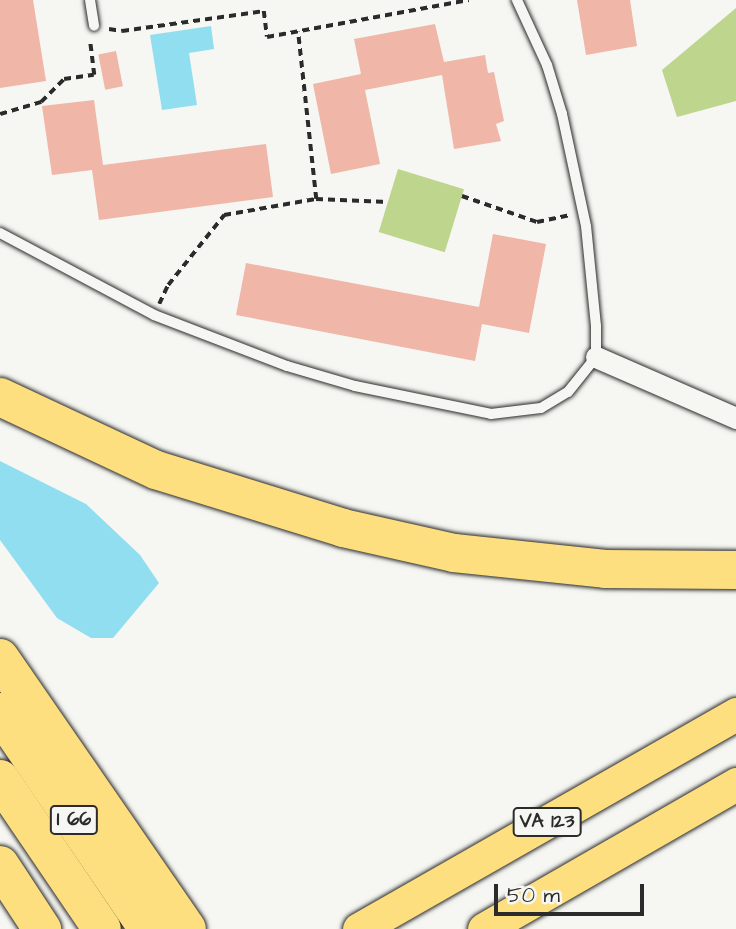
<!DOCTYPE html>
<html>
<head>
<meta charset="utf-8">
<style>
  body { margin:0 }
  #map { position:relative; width:736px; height:929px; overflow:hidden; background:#f6f6f2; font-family:"Architects Daughter",sans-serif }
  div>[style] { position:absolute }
  .green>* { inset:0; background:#bdd58c; transform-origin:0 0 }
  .water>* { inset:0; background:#90deef }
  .building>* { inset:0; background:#f0b6a8; transform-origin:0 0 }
  .path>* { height:3.5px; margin-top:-1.75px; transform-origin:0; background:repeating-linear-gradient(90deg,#2b2b2b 0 7px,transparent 0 12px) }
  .roads { filter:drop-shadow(0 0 2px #2b2b2b) drop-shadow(0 0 2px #2b2b2b) }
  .service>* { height:10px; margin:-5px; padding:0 5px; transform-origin:5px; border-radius:5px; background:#f6f6f2 }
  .minor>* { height:21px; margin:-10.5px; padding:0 10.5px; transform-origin:10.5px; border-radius:10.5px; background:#f6f6f2 }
  .primary>* { height:33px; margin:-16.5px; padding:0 16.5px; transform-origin:16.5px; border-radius:16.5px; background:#fedf80 }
  .motorway>* { height:38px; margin:-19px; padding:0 19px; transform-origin:19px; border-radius:19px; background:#fedf80 }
  span { translate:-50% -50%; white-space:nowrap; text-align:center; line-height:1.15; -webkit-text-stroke:6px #f6f6f2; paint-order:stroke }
  .shield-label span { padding:2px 5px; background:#f6f6f2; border:2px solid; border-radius:5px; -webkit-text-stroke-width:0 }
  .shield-label { font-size:19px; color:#2b2b2b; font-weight:700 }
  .scale { position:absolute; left:494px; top:884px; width:150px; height:32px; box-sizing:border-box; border:4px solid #2b2b2b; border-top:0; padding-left:9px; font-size:21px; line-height:24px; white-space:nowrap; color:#2b2b2b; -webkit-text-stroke:5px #f6f6f2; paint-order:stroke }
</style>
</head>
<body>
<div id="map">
  <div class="green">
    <div style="clip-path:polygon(736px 8px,736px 101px,677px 117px,662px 70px)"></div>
    <div style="left:398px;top:169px;width:69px;height:66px;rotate:17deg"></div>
  </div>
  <div class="water">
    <div style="clip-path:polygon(211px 26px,214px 49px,189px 53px,197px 105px,162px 110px,150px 35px)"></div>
    <div style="clip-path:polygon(0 461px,86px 504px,140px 555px,159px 583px,113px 638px,91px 638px,57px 618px,0 540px)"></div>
  </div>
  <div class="building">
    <div style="clip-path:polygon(0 0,33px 0,46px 81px,0 88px)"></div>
    <div style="clip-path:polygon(577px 0,630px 0,637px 46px,586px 55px)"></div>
    <div style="clip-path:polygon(435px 24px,444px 62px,485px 55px,488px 73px,494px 72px,504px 121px,496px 124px,501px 141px,454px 149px,442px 75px,365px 90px,380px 164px,331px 174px,313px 84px,361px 74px,354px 39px)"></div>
    <div style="left:116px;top:51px;width:36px;height:18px;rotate:79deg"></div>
    <div style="clip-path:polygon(94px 100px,103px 165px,266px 144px,273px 197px,99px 220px,92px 170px,52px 175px,42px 106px)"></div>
    <div style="clip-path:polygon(493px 234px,546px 244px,529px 333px,482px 324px,475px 361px,236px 315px,246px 263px,479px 307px)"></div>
  </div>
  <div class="path">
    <div style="left:109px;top:29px;width:13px;rotate:9deg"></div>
    <div style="left:122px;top:31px;width:143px;rotate:-8deg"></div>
    <div style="left:264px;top:11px;width:26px;rotate:83deg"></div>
    <div style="left:267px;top:37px;width:205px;rotate:-10.4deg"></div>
    <div style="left:0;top:114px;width:43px;rotate:-16.3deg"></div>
    <div style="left:41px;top:102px;width:33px;rotate:-45deg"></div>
    <div style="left:64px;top:79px;width:30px;rotate:-8deg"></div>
    <div style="left:94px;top:75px;width:35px;rotate:-97deg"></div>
    <div style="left:462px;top:196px;width:79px;rotate:19.1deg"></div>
    <div style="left:537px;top:222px;width:34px;rotate:-12deg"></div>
    <div style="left:316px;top:199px;width:72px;rotate:2.4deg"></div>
    <div style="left:159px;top:304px;width:21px;rotate:-65deg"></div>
    <div style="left:168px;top:285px;width:90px;rotate:-51.3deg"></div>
    <div style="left:224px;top:215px;width:93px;rotate:-9.9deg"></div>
    <div style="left:316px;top:199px;width:168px;rotate:-96.2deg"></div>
  </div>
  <div class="roads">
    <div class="service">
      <div style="left:90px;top:0;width:26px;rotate:81deg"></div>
      <div style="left:0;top:233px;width:174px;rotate:28deg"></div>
      <div style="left:154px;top:315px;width:142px;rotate:21deg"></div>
      <div style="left:287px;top:366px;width:71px;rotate:16.4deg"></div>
      <div style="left:355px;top:386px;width:139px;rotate:11.6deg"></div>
      <div style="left:491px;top:414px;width:50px;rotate:-6.8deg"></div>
      <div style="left:541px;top:408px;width:31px;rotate:-31deg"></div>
      <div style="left:568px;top:392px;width:45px;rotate:-51.3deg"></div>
      <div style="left:596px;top:357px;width:31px;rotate:-90deg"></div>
      <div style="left:596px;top:326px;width:100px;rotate:-95.7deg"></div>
      <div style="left:586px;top:226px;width:115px;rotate:-102.1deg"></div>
      <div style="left:562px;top:114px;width:51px;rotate:-107deg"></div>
      <div style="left:547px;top:65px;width:72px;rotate:-114.8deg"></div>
    </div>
    <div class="minor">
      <div style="left:596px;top:357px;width:153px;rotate:23.5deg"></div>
    </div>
    <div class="primary">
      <div style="left:359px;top:929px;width:434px;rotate:-29.7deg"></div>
      <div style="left:484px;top:929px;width:291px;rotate:-29.9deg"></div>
    </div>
    <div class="motorway">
      <div style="left:0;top:397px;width:172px;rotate:25.1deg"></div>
      <div style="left:156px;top:470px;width:196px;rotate:17.2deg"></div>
      <div style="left:343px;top:528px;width:114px;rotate:12.7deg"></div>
      <div style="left:454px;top:553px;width:152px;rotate:6deg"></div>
      <div style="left:605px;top:569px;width:131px;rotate:0.4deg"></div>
      <div style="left:0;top:658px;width:329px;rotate:55.4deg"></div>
      <div style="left:0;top:712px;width:263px;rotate:55.7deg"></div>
      <div style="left:0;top:779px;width:181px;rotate:55.8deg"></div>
      <div style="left:0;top:865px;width:77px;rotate:56.7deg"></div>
    </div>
  </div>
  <div class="shield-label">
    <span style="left:74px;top:820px">I 66</span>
    <span style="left:547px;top:822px">VA 123</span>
  </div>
  <div class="scale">50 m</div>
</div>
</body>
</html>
